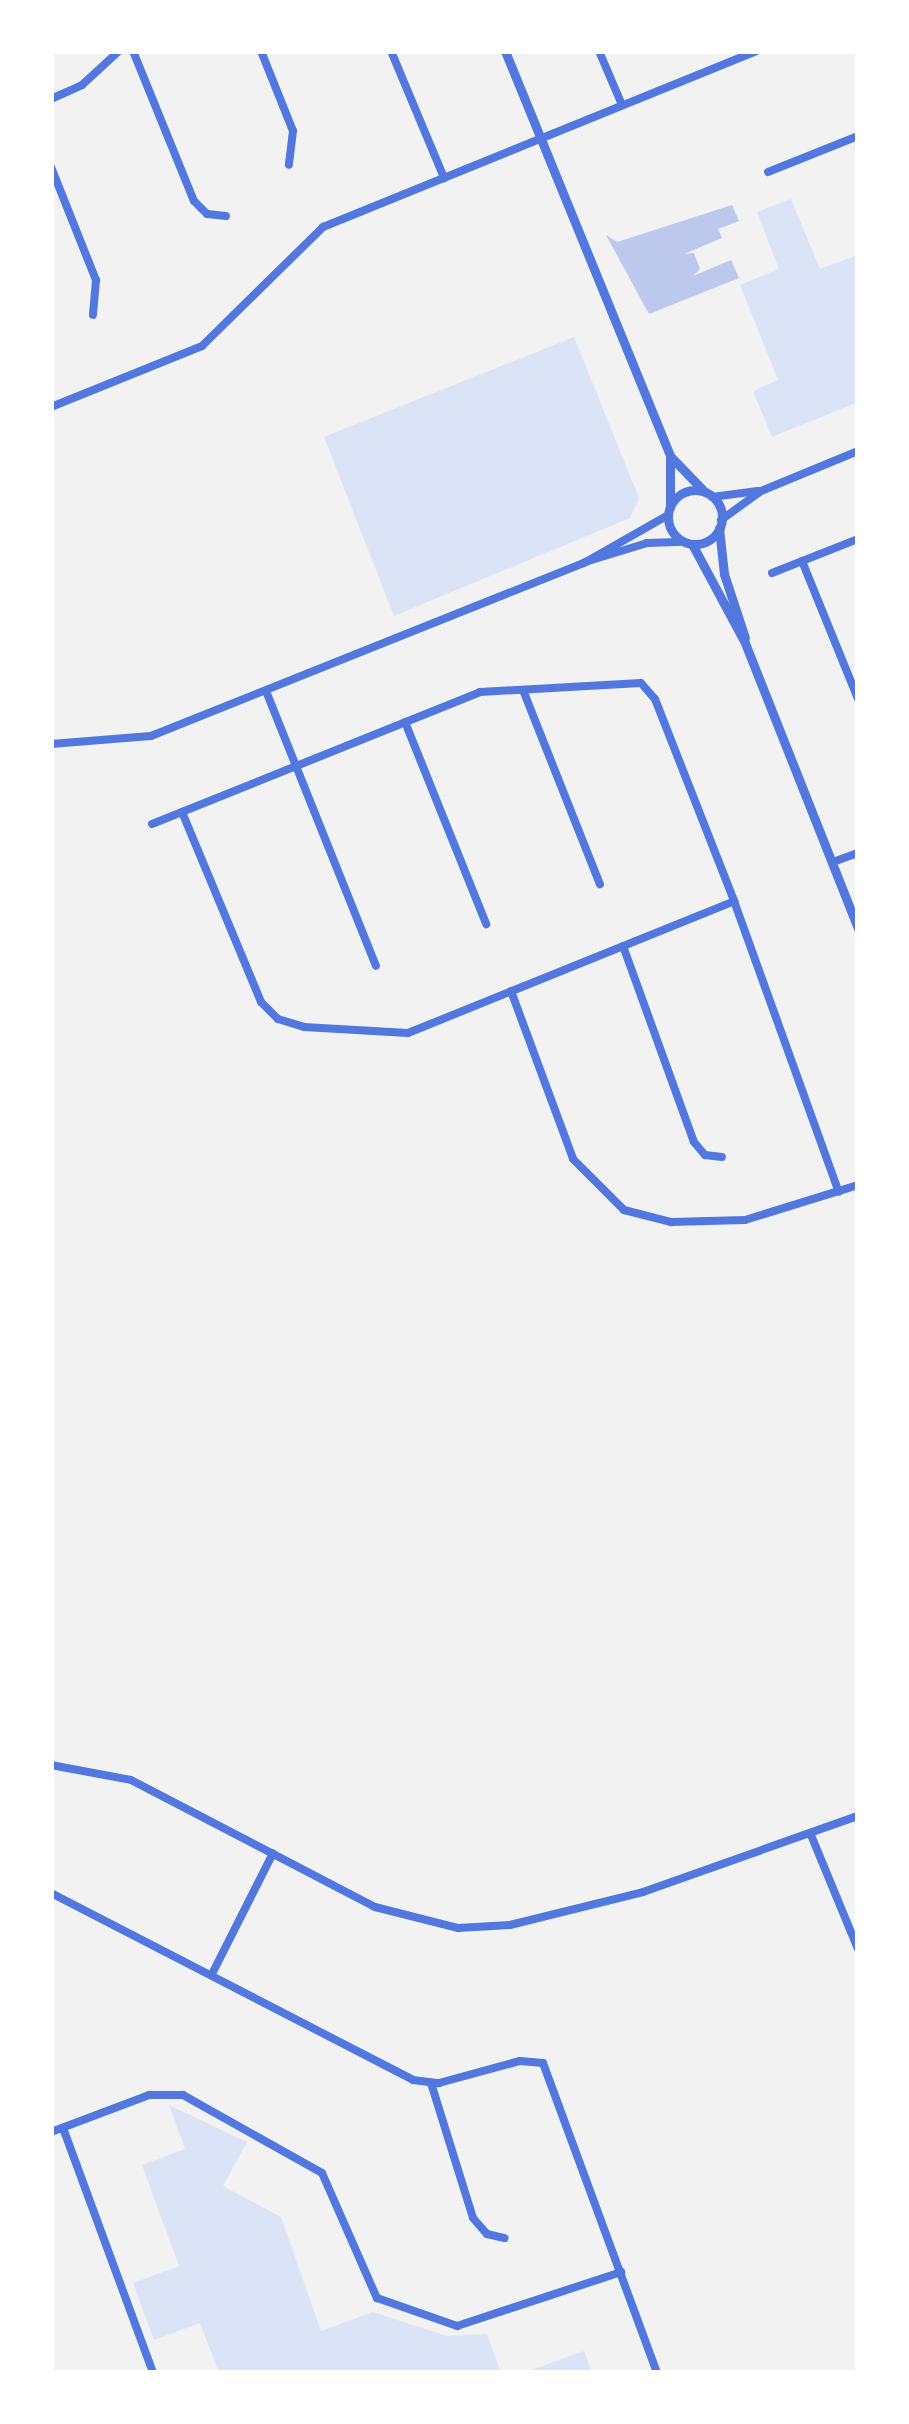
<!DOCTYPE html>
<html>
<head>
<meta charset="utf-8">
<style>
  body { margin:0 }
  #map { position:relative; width:909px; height:2424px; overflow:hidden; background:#f2f2f2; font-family:"Noto Serif",serif }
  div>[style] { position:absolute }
  .green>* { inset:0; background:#dbe4f7 }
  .building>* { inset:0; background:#bdc9ec }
  .minor>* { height:8px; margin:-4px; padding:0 4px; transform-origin:4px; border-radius:4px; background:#5277de }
  .tertiary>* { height:9px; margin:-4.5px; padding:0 4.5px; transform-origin:4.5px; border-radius:4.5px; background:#5277de }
  .tertiary>.ring { margin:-4.5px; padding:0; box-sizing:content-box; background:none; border:9px solid #5277de; border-radius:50% }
  span { translate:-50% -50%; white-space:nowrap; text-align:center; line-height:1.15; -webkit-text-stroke:9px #fff; paint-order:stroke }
  .frame { position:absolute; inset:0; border:54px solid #fff; pointer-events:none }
</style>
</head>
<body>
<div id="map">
  <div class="green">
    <div style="clip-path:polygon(791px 199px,820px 269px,858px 255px,858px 402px,772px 437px,753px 391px,778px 380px,740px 285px,779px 269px,757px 212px)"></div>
    <div style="clip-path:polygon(574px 337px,639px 498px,630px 518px,394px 616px,324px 437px)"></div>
    <div style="clip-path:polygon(169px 2105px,247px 2142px,223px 2186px,281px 2217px,321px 2331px,373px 2312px,447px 2336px,487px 2334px,501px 2373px,219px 2373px,200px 2323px,154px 2340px,133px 2283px,179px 2266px,142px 2165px,185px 2149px)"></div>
    <div style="clip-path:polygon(584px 2351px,592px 2373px,523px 2373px)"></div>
  </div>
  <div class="building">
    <div style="clip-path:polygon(732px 205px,739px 221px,718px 229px,722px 238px,684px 254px,694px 253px,700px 269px,693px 276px,731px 260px,739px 278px,649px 314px,606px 235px,617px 242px)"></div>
  </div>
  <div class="minor">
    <div style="left:133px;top:51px;width:162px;rotate:67.9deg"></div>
    <div style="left:194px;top:201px;width:18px;rotate:45deg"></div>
    <div style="left:207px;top:214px;width:19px;rotate:6deg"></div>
    <div style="left:261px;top:51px;width:86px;rotate:68.2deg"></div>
    <div style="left:293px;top:131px;width:34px;rotate:97deg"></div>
    <div style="left:391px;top:51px;width:138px;rotate:67.3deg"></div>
    <div style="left:599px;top:51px;width:59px;rotate:66.9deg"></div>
    <div style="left:51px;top:99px;width:34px;rotate:-24deg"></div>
    <div style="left:82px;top:85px;width:50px;rotate:-42.6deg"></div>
    <div style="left:51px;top:167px;width:122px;rotate:68.3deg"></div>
    <div style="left:96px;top:280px;width:35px;rotate:95deg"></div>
    <div style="left:768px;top:172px;width:97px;rotate:-21.8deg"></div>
    <div style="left:51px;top:407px;width:163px;rotate:-22deg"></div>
    <div style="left:202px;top:346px;width:170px;rotate:-44.5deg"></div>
    <div style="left:323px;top:227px;width:468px;rotate:-22.1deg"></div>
    <div style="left:712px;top:497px;width:46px;rotate:-7.4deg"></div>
    <div style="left:721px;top:520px;width:49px;rotate:-35.9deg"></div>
    <div style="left:761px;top:491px;width:105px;rotate:-22.4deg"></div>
    <div style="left:802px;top:561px;width:149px;rotate:67.9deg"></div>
    <div style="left:585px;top:562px;width:65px;rotate:-17deg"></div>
    <div style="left:647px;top:543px;width:37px;rotate:-2deg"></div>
    <div style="left:772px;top:573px;width:92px;rotate:-21.6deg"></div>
    <div style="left:523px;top:690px;width:209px;rotate:68.4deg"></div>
    <div style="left:266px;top:691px;width:296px;rotate:68.2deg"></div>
    <div style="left:405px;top:722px;width:218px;rotate:68.1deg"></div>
    <div style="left:51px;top:744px;width:100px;rotate:-4.6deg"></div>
    <div style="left:151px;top:736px;width:466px;rotate:-21.8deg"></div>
    <div style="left:584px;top:563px;width:97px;rotate:-29.7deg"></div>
    <div style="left:182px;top:812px;width:206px;rotate:67.4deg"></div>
    <div style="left:261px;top:1002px;width:24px;rotate:45deg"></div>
    <div style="left:278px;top:1019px;width:27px;rotate:17deg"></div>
    <div style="left:304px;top:1027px;width:104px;rotate:3.3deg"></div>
    <div style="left:408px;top:1033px;width:352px;rotate:-22deg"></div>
    <div style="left:152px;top:824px;width:354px;rotate:-21.9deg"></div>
    <div style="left:480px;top:692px;width:161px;rotate:-3.2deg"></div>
    <div style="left:641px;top:683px;width:21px;rotate:49deg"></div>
    <div style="left:655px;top:699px;width:217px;rotate:68.6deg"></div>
    <div style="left:734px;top:901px;width:309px;rotate:70.2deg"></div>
    <div style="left:833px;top:862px;width:27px;rotate:-20deg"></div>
    <div style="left:623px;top:946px;width:208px;rotate:70.1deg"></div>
    <div style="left:694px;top:1142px;width:17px;rotate:50deg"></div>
    <div style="left:705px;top:1155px;width:17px;rotate:7deg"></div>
    <div style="left:511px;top:991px;width:179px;rotate:69.7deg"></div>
    <div style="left:573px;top:1159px;width:72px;rotate:45deg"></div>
    <div style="left:624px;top:1210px;width:49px;rotate:14.3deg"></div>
    <div style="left:671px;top:1222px;width:74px;rotate:-1.5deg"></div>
    <div style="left:745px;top:1220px;width:118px;rotate:-17.2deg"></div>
    <div style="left:51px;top:1765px;width:81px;rotate:10.6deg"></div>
    <div style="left:131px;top:1780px;width:275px;rotate:27.5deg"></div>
    <div style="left:375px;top:1907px;width:86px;rotate:14.2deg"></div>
    <div style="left:458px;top:1928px;width:52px;rotate:-3.3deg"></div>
    <div style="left:510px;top:1925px;width:137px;rotate:-13.9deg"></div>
    <div style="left:643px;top:1892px;width:228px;rotate:-19.5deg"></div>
    <div style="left:811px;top:1835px;width:123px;rotate:67.6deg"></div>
    <div style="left:51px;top:1893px;width:407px;rotate:27.3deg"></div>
    <div style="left:413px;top:2080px;width:26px;rotate:7deg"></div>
    <div style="left:439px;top:2083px;width:84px;rotate:-15.2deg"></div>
    <div style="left:520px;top:2061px;width:23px;rotate:5deg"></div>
    <div style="left:543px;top:2063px;width:330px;rotate:69.8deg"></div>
    <div style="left:213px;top:1972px;width:133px;rotate:-63.2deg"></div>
    <div style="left:431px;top:2083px;width:141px;rotate:72.7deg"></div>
    <div style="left:473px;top:2218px;width:21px;rotate:49deg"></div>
    <div style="left:487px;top:2234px;width:18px;rotate:13deg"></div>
    <div style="left:63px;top:2128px;width:261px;rotate:69.8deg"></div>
    <div style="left:51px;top:2132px;width:105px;rotate:-20.7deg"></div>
    <div style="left:149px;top:2095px;width:34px"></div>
    <div style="left:183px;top:2095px;width:159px;rotate:29.3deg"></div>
    <div style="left:322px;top:2173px;width:137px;rotate:66.3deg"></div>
    <div style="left:377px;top:2298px;width:85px;rotate:19.3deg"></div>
    <div style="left:457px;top:2326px;width:173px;rotate:-18.2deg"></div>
  </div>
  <div class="tertiary">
    <div style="left:505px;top:51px;width:437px;rotate:67.8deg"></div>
    <div style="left:670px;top:456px;width:51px;rotate:90deg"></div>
    <div style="left:670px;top:456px;width:47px;rotate:45.9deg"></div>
    <div class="ring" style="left:668px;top:490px;width:45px;height:45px"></div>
    <div style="left:719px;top:528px;width:46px;rotate:83.8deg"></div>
    <div style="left:724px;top:574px;width:67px;rotate:71.8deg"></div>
    <div style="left:692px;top:544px;width:112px;rotate:61.8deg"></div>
    <div style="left:745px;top:643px;width:308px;rotate:68.4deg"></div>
  </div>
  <div class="frame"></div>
</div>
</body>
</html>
